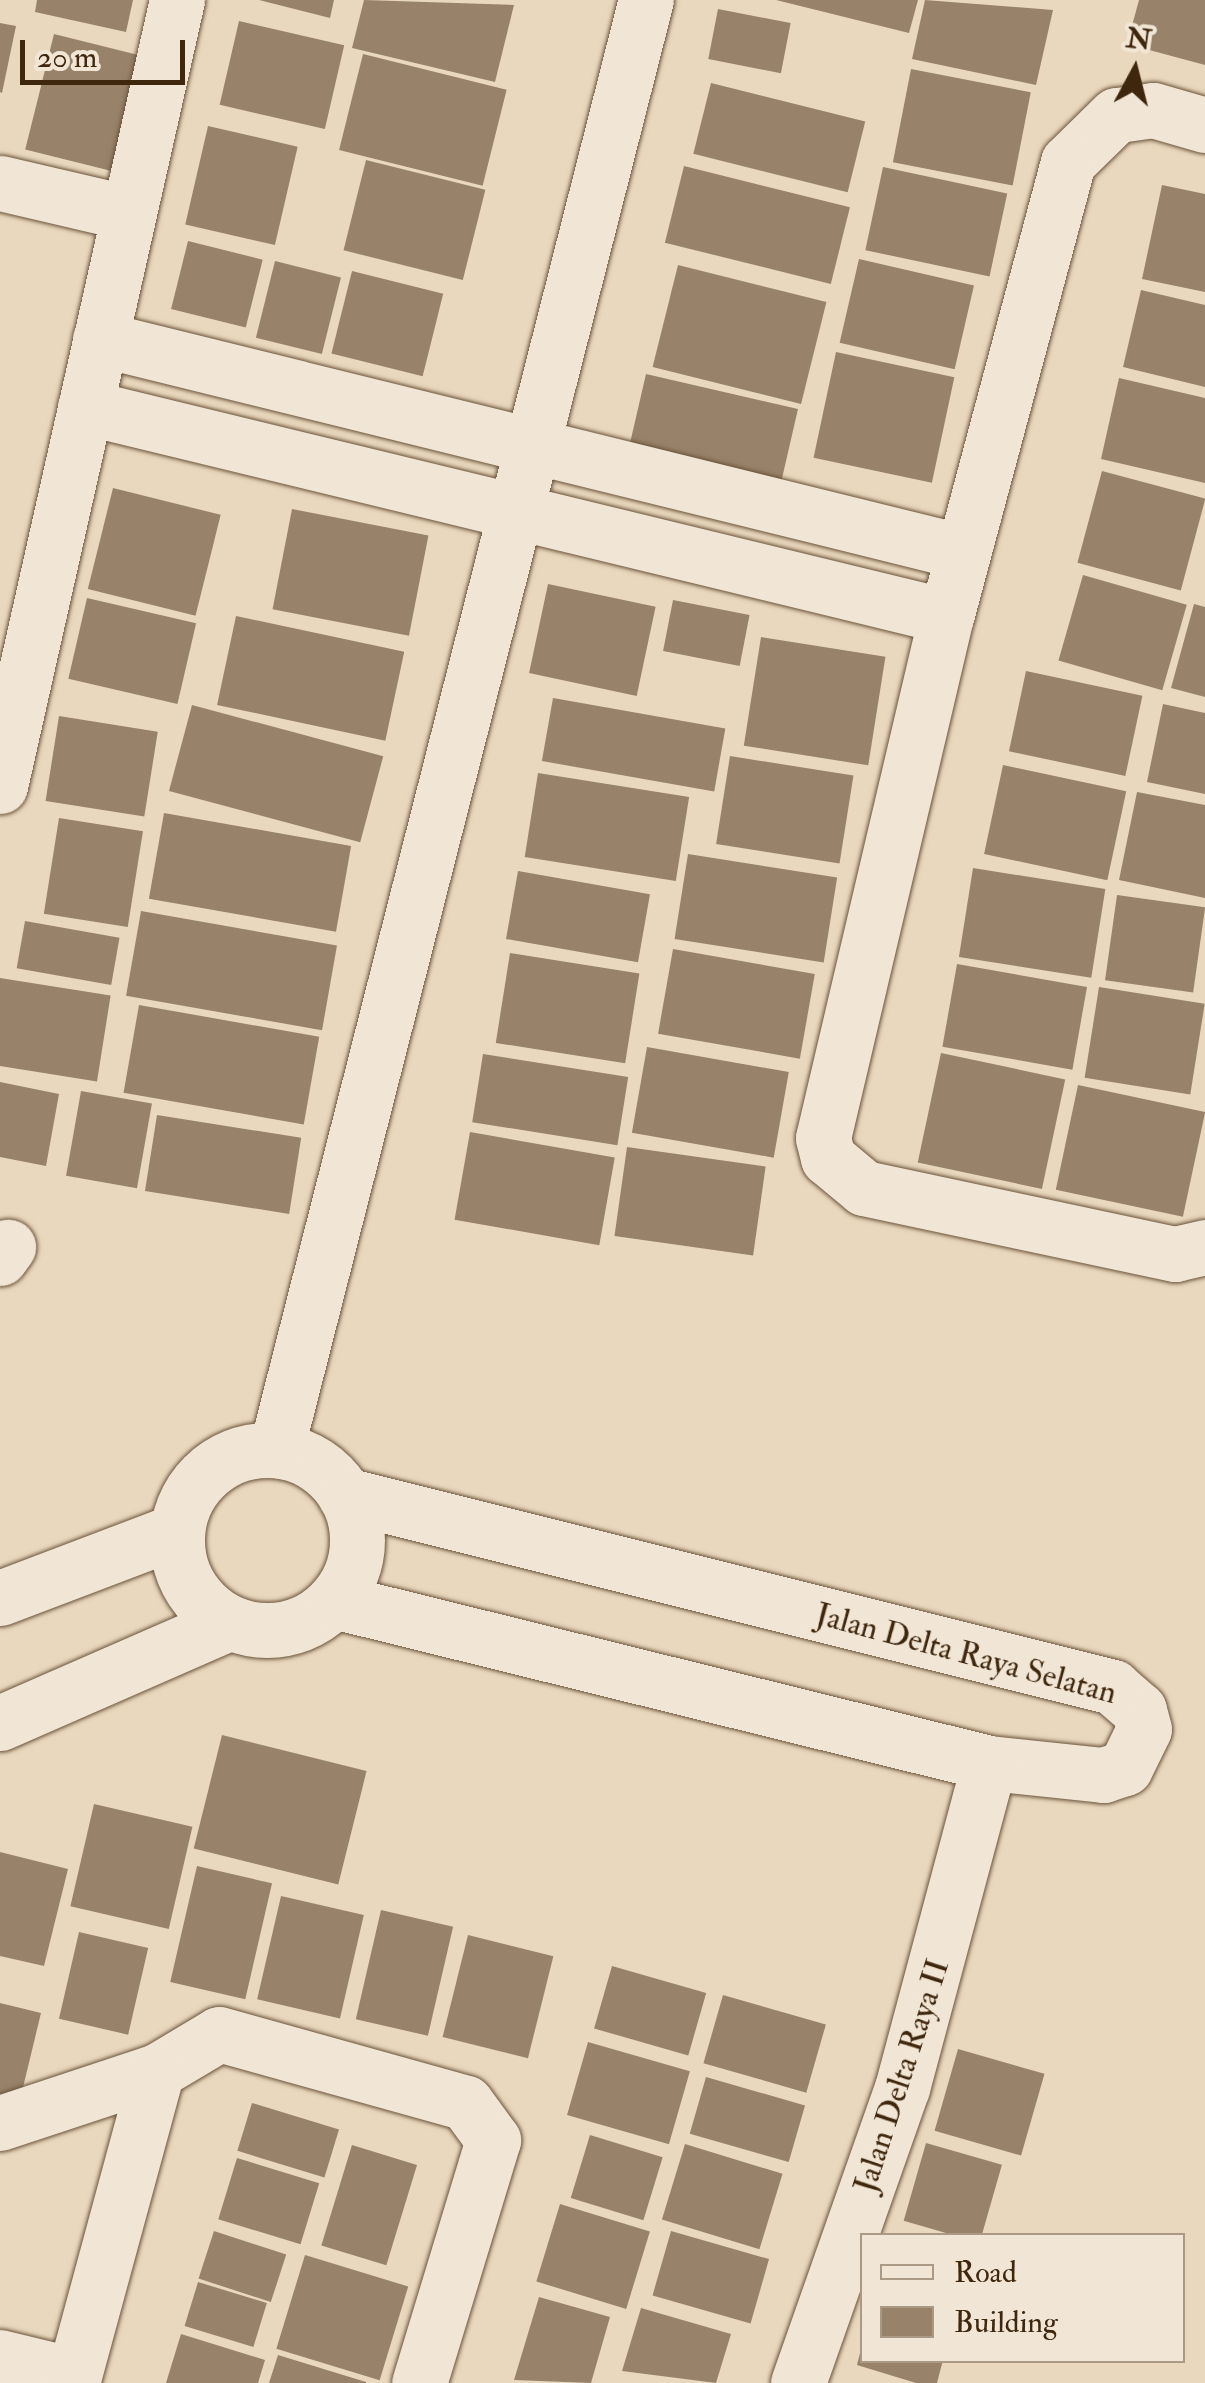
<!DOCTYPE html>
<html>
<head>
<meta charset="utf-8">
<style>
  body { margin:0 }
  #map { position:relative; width:1205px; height:2383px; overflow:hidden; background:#ead8be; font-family:"IM FELL Double Pica",serif }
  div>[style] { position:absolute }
  .building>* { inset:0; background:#98836a; transform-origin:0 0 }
  .roads { filter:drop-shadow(0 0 2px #6a533a) drop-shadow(0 0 2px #6a533a) }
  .minor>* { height:55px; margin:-27.5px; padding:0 27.5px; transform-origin:27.5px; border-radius:27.5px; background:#f1e6d5 }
  .minor>.ring { margin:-27.5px; padding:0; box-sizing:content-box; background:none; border:55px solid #f1e6d5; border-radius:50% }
  span { translate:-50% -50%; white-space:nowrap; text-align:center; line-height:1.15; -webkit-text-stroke:9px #f1e6d5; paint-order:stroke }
  .street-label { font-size:32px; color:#3f270e }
  .legend { position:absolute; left:860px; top:2233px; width:325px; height:130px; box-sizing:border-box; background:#f1e6d5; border:2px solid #aa9a85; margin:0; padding:12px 18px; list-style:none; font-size:30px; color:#3f270e }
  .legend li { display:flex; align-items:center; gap:20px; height:50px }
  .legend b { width:50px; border:2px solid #aa9a85 }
  .north { position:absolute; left:1085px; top:20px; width:100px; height:100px; -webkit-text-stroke:8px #f1e6d5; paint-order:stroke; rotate:7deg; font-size:28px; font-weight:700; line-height:40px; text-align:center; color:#3f270e }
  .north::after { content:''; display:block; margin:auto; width:35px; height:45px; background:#3f270e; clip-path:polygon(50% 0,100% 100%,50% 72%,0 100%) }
  .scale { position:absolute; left:20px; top:40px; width:165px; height:45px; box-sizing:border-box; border:5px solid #3f270e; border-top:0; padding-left:12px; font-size:30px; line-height:35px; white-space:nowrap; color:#3f270e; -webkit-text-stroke:8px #f1e6d5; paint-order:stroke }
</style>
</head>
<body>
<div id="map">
  <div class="building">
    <div style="clip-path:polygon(37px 0,133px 0,126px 32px,35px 12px)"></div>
    <div style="clip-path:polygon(259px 0,334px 0,330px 18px)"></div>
    <div style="clip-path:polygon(364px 0,514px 5px,495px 82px,352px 48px)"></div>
    <div style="clip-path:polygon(776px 0,918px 0,909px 33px)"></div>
    <div style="clip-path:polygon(925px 0,1053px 10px,1036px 85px,912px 59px)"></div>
    <div style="clip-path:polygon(1139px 0,1205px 0,1205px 65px,1127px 44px)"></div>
    <div style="left:718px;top:9px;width:74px;height:51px;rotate:11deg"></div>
    <div style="left:239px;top:21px;width:108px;height:86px;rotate:13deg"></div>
    <div style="clip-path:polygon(0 23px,16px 26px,2px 93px,0 92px)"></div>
    <div style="left:54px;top:34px;width:89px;height:119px;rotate:14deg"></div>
    <div style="left:363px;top:54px;width:148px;height:99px;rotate:14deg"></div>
    <div style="left:911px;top:69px;width:122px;height:95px;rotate:11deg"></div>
    <div style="left:711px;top:83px;width:159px;height:73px;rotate:14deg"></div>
    <div style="left:208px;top:126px;width:92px;height:101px;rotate:13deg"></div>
    <div style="left:366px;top:160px;width:123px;height:93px;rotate:14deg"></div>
    <div style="left:684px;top:166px;width:171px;height:79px;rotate:14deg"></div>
    <div style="left:883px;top:167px;width:127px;height:85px;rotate:12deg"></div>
    <div style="clip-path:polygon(1162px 185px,1205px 194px,1205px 292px,1142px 279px)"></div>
    <div style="left:188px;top:241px;width:77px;height:70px;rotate:14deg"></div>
    <div style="left:859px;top:259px;width:118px;height:86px;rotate:13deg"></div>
    <div style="left:275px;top:261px;width:68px;height:79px;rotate:14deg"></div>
    <div style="left:678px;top:265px;width:153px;height:105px;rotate:14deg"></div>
    <div style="left:352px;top:271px;width:94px;height:85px;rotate:14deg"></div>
    <div style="clip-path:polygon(1141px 290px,1205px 305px,1205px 387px,1123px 367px)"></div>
    <div style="left:836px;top:352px;width:121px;height:108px;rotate:12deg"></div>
    <div style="left:646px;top:374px;width:156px;height:76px;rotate:13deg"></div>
    <div style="clip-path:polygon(1119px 378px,1205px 398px,1205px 483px,1101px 459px)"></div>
    <div style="left:1102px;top:471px;width:107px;height:95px;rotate:15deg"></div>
    <div style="left:113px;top:488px;width:111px;height:104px;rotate:14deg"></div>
    <div style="left:292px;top:509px;width:139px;height:102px;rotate:11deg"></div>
    <div style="left:1083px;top:575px;width:108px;height:89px;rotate:16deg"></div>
    <div style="left:548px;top:584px;width:110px;height:91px;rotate:12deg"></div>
    <div style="left:87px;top:598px;width:112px;height:83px;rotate:13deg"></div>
    <div style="left:673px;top:600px;width:78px;height:52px;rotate:11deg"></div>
    <div style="clip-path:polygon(1194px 604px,1205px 607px,1205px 697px,1171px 688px)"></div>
    <div style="left:236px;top:616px;width:172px;height:91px;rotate:12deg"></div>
    <div style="left:761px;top:637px;width:126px;height:110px;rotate:9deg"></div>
    <div style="left:1026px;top:671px;width:119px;height:82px;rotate:12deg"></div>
    <div style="left:553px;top:698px;width:175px;height:64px;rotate:10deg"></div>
    <div style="clip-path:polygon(1163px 704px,1205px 713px,1205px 794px,1147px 782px)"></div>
    <div style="left:192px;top:705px;width:198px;height:89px;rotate:15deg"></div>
    <div style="left:59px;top:716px;width:100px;height:86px;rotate:9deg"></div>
    <div style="left:730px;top:756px;width:125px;height:89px;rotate:9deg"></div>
    <div style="left:1003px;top:765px;width:126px;height:91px;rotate:12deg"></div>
    <div style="left:538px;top:773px;width:153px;height:85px;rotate:9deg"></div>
    <div style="clip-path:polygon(1137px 792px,1205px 805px,1205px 898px,1119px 880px)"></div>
    <div style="left:164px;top:813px;width:190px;height:87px;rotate:10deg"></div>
    <div style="left:59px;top:818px;width:85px;height:97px;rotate:9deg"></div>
    <div style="left:688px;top:854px;width:151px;height:86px;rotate:9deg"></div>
    <div style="left:973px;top:868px;width:134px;height:90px;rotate:9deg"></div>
    <div style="left:518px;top:871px;width:134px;height:69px;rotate:10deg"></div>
    <div style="left:1117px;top:895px;width:89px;height:86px;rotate:8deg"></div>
    <div style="left:141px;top:911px;width:199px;height:86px;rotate:10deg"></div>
    <div style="left:25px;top:921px;width:96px;height:48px;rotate:10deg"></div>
    <div style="left:673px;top:949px;width:144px;height:86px;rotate:10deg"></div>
    <div style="left:510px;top:953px;width:131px;height:91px;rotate:9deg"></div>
    <div style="left:957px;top:964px;width:132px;height:84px;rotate:10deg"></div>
    <div style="left:0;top:978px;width:112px;height:87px;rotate:9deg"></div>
    <div style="left:1099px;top:987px;width:107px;height:92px;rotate:9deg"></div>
    <div style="left:139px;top:1005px;width:183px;height:89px;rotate:10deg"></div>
    <div style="left:647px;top:1047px;width:144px;height:87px;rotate:10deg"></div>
    <div style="left:941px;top:1053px;width:127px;height:112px;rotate:12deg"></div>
    <div style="left:483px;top:1054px;width:147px;height:69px;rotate:9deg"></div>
    <div style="clip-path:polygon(0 1082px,59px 1094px,46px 1166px,0 1157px)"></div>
    <div style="left:1078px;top:1085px;width:130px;height:107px;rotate:12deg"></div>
    <div style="left:81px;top:1091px;width:72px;height:86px;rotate:10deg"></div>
    <div style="left:157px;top:1115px;width:146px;height:77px;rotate:9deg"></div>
    <div style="left:470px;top:1132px;width:147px;height:89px;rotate:10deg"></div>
    <div style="left:627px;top:1147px;width:140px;height:90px;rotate:8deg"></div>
    <div style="left:222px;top:1735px;width:149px;height:117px;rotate:14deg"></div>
    <div style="left:94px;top:1804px;width:101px;height:105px;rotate:13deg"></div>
    <div style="clip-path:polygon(0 1852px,68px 1869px,44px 1966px,0 1956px)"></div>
    <div style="left:197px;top:1866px;width:77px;height:119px;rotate:13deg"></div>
    <div style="left:281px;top:1896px;width:85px;height:106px;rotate:13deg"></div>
    <div style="left:381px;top:1910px;width:74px;height:112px;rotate:13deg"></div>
    <div style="left:79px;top:1932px;width:71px;height:89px;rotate:13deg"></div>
    <div style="left:468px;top:1935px;width:88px;height:105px;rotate:14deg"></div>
    <div style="left:612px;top:1966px;width:98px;height:65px;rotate:16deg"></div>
    <div style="left:723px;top:1995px;width:107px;height:71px;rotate:16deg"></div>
    <div style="clip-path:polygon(0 2003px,41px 2013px,20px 2100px,0 2095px)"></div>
    <div style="left:588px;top:2042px;width:106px;height:76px;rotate:16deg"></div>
    <div style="left:958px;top:2049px;width:90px;height:85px;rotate:16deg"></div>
    <div style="left:706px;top:2077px;width:103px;height:59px;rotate:16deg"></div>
    <div style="left:252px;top:2103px;width:91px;height:50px;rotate:17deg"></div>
    <div style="left:590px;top:2135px;width:76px;height:66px;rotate:17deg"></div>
    <div style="left:926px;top:2143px;width:79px;height:81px;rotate:16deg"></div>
    <div style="left:685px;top:2144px;width:102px;height:79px;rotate:17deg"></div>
    <div style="left:352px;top:2145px;width:68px;height:105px;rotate:17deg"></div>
    <div style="left:237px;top:2158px;width:86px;height:64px;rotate:17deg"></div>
    <div style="left:560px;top:2204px;width:94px;height:81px;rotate:17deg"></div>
    <div style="left:214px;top:2231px;width:76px;height:50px;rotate:18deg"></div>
    <div style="left:671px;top:2231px;width:102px;height:67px;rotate:16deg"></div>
    <div style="left:305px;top:2255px;width:108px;height:98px;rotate:17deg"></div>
    <div style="left:198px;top:2282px;width:72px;height:46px;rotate:17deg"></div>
    <div style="clip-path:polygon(539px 2297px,610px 2317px,591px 2383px,514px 2380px)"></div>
    <div style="clip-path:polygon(641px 2308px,731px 2334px,716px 2383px,622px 2371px)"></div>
    <div style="clip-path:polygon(181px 2334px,265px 2360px,258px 2383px,166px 2383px)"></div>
    <div style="clip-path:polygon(861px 2349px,862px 2360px,943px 2360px,937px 2383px,916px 2383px,857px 2365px)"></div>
    <div style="clip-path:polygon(278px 2355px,366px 2382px,366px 2383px,269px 2383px)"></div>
  </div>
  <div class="roads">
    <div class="minor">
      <div style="left:1205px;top:125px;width:54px;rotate:-163.9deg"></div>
      <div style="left:1153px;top:110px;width:37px;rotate:172deg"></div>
      <div style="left:1116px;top:115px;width:67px;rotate:135.6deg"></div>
      <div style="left:1068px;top:162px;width:470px;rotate:105deg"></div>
      <div style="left:946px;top:616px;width:536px;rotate:103.26deg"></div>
      <div style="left:823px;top:1138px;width:21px;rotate:76deg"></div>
      <div style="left:828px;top:1158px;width:47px;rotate:39.8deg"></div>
      <div style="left:864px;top:1188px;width:318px;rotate:12deg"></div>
      <div style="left:1175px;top:1254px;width:31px;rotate:-13deg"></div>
      <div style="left:0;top:183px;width:132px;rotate:13.1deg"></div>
      <div style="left:100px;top:339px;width:889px;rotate:13.86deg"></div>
      <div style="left:85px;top:407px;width:886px;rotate:13.64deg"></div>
      <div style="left:0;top:786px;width:806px;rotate:-77.31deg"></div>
      <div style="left:0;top:1258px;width:14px;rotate:-54deg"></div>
      <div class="ring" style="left:177px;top:1450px;width:125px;height:125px"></div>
      <div style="left:276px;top:1450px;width:1496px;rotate:-75.69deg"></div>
      <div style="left:0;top:1598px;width:188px;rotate:-20.8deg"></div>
      <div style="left:334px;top:1601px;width:675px;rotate:13.89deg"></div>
      <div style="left:989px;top:1763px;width:115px;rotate:6deg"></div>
      <div style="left:1103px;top:1775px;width:23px;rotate:-18deg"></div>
      <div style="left:1125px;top:1768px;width:43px;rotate:-64deg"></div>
      <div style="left:1144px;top:1729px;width:20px;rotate:-105deg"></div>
      <div style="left:1139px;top:1710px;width:35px;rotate:-139deg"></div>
      <div style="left:1113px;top:1687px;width:792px;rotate:-165.96deg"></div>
      <div style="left:0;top:1723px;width:250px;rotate:-23.6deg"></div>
      <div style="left:0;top:2123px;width:165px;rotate:-18.3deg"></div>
      <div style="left:157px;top:2071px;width:72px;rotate:-30.8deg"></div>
      <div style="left:219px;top:2034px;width:256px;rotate:15.6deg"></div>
      <div style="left:466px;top:2103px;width:46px;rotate:53.9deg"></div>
      <div style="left:493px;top:2140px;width:254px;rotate:106.9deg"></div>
      <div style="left:0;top:2357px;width:76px;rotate:13.7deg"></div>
      <div style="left:72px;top:2383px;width:323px;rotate:-74.8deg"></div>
      <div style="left:798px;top:2383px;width:313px;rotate:-70.6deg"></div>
      <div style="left:902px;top:2088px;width:336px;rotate:-75deg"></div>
    </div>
  </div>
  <div class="street-label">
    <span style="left:966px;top:1654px;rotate:15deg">Jalan Delta Raya Selatan</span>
    <span style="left:902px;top:2076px;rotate:-72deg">Jalan Delta Raya II</span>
  </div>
  <ul class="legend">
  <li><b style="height:12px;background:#f1e6d5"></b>Road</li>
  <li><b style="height:28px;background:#98836a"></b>Building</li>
  </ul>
  <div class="north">N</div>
  <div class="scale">20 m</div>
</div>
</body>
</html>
